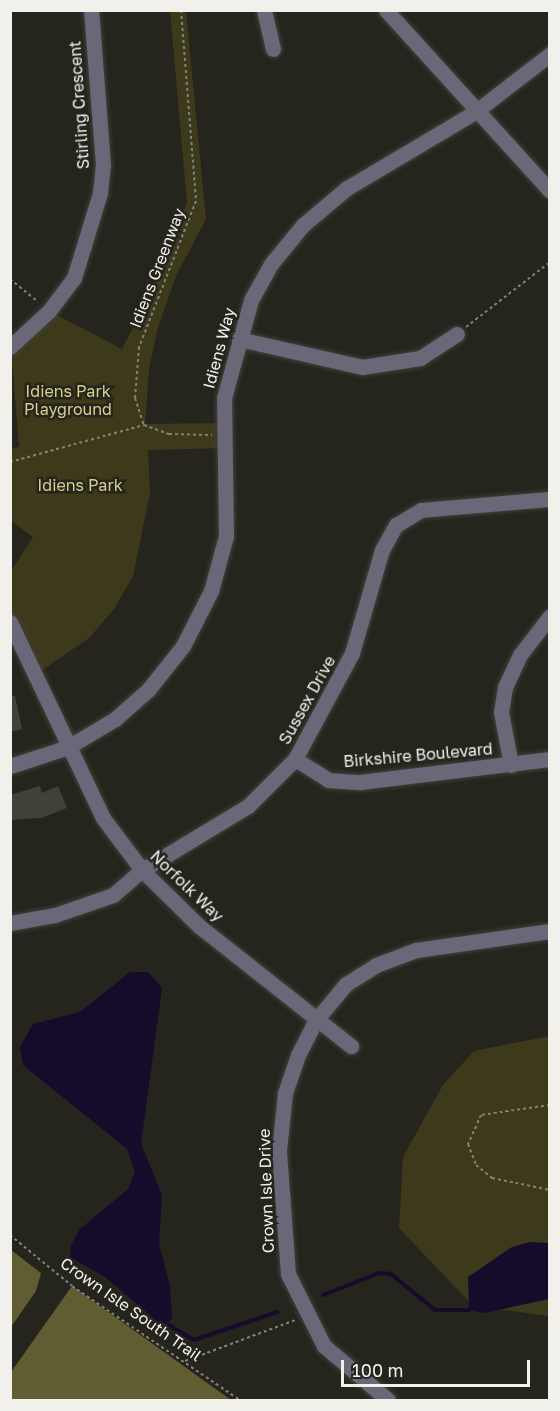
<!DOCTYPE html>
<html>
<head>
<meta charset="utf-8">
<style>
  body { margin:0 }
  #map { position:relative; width:560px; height:1411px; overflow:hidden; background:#25241d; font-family:"Golos Text",sans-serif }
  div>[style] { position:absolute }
  .green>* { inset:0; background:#3d3a1c }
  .forest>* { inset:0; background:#615d32 }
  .water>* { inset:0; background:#150b2b }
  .stream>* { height:4px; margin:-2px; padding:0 2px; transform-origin:2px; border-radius:2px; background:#150b2b }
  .building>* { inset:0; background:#424139 }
  .path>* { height:2px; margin-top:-1px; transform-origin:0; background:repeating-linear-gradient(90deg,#81807a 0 3px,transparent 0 6px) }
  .roads { filter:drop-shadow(0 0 2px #42413a) drop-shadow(0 0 2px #42413a) }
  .minor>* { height:15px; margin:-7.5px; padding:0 7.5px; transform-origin:7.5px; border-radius:7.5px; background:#696778 }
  span { translate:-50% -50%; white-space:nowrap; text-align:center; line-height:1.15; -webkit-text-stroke:5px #25241d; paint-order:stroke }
  .street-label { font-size:16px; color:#f1f0eb }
  .park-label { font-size:16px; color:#d7d089 }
  .frame { position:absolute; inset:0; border:12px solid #f1f0eb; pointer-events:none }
  .scale { position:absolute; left:341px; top:1360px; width:189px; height:27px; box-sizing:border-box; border:3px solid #f1f0eb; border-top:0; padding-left:8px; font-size:18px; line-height:21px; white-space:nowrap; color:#f1f0eb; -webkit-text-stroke:4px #25241d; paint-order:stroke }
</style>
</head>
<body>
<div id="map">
  <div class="green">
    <div style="clip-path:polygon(170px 11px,186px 11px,206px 219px,176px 276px,158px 327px,149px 369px,145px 424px,224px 423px,225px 448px,148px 450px,150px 493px,133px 576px,114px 609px,89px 638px,38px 673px,11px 622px,11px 571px,33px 537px,11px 521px,11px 448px,19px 447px,11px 347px,49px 311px,122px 349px,144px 306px,187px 203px)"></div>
    <div style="clip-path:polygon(549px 1036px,549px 1316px,473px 1306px,399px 1228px,403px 1157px,443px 1085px,474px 1051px)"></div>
  </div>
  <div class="forest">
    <div style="clip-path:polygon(11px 1250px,41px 1273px,36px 1291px,11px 1327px)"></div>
    <div style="clip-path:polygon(72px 1286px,231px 1400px,11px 1400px,11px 1372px)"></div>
  </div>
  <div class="water">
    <div style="clip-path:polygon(130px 972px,148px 972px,162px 988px,141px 1144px,162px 1195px,159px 1244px,170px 1286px,172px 1319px,163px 1326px,105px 1277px,70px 1257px,71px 1245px,80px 1229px,128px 1189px,135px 1172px,127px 1149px,23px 1065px,20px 1047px,33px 1024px,80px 1012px)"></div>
    <div style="clip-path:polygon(530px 1242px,549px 1243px,549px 1299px,484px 1313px,469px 1310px,468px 1277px,512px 1247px)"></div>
  </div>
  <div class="stream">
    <div style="left:323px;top:1295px;width:60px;rotate:-21.4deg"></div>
    <div style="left:379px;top:1273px;width:12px;rotate:5deg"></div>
    <div style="left:391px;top:1274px;width:57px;rotate:39.3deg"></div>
    <div style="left:435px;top:1310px;width:34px"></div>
    <div style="left:169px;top:1325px;width:29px;rotate:31deg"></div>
    <div style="left:194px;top:1340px;width:88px;rotate:-18.6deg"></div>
  </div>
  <div class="building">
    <div style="clip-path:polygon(10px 696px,15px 696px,22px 729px,10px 732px)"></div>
    <div style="clip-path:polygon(40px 786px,42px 793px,58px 786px,67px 808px,41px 818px,10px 820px,10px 795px)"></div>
  </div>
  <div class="path">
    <div style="left:181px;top:10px;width:192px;rotate:85.5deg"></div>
    <div style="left:196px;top:201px;width:157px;rotate:111.3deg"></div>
    <div style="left:139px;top:347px;width:51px;rotate:94.5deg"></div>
    <div style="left:135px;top:398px;width:28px;rotate:72deg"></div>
    <div style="left:144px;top:425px;width:27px;rotate:20deg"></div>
    <div style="left:169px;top:434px;width:43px;rotate:1.3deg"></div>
    <div style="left:10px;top:279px;width:36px;rotate:39deg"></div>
    <div style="left:466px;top:327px;width:106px;rotate:-37.7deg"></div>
    <div style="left:10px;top:462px;width:139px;rotate:-15.4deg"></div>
    <div style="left:550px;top:1105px;width:70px;rotate:171.8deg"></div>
    <div style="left:481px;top:1115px;width:32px;rotate:114deg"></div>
    <div style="left:468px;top:1144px;width:22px;rotate:69deg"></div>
    <div style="left:476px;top:1165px;width:21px;rotate:39deg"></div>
    <div style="left:492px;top:1178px;width:59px;rotate:11.7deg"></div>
    <div style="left:10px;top:1235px;width:80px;rotate:39.4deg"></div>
    <div style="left:72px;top:1286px;width:203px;rotate:34.2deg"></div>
    <div style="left:185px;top:1361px;width:117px;rotate:-20.4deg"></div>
  </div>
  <div class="roads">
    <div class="minor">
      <div style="left:264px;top:10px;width:40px;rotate:77deg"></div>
      <div style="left:386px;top:10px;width:244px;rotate:47.8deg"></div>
      <div style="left:239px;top:339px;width:126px;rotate:12.8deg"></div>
      <div style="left:362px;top:367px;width:59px;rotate:-8.8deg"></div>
      <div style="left:420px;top:358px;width:44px;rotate:-33deg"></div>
      <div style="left:10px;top:347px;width:53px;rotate:-42.7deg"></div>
      <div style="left:49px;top:311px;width:41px;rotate:-52.9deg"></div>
      <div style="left:74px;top:278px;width:89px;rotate:-73deg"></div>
      <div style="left:100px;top:193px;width:28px;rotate:-84deg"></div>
      <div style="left:103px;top:165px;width:155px;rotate:-94.4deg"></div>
      <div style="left:10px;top:622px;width:217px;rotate:64.6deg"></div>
      <div style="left:103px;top:818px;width:65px;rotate:53.1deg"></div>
      <div style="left:142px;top:870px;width:80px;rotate:44.5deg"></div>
      <div style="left:199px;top:926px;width:194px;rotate:38.3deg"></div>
      <div style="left:295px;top:759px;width:39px;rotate:32deg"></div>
      <div style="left:328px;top:780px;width:32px;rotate:4deg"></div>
      <div style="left:360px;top:782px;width:191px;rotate:-6.9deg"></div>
      <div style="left:511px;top:765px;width:54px;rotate:-100.7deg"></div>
      <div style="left:501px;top:712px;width:25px;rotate:-81deg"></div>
      <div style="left:505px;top:687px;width:35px;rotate:-65deg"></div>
      <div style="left:520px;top:655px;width:49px;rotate:-52.4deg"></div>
      <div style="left:10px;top:766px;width:61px;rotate:-18.1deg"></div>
      <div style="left:68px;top:747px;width:55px;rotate:-30.8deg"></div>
      <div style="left:115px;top:719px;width:44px;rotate:-41.3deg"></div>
      <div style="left:148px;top:690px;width:56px;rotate:-51.5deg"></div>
      <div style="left:183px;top:646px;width:62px;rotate:-63deg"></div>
      <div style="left:211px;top:591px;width:57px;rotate:-74.7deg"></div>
      <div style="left:226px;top:536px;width:138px;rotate:-90.8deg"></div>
      <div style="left:224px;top:398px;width:102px;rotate:-74.6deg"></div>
      <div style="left:251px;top:300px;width:41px;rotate:-60.9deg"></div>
      <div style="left:271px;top:264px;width:50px;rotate:-50.6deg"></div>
      <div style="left:303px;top:225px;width:57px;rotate:-40.1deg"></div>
      <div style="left:347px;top:188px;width:149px;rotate:-30.7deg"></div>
      <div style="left:475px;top:112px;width:95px;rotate:-37.7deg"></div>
      <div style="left:10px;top:923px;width:46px;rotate:-10.1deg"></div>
      <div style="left:55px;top:915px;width:61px;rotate:-19deg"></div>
      <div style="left:113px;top:895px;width:38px;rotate:-41deg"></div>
      <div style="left:142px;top:870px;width:124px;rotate:-31.1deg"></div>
      <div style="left:248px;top:806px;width:66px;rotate:-45deg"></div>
      <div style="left:295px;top:759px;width:120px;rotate:-61.7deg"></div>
      <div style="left:352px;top:653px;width:107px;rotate:-73.8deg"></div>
      <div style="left:382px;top:550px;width:29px;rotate:-61deg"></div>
      <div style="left:396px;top:525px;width:29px;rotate:-31deg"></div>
      <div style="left:421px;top:510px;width:129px;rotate:-4.9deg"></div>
      <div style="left:388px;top:1400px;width:84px;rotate:-139.8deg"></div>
      <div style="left:324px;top:1346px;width:80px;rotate:-116.6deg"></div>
      <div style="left:288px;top:1274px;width:123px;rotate:-94.2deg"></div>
      <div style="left:279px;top:1151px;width:58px;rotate:-84.1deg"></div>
      <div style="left:285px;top:1093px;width:40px;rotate:-71.1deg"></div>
      <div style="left:298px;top:1055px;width:39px;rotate:-63deg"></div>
      <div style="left:316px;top:1020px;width:47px;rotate:-50.2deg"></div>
      <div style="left:346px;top:984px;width:36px;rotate:-32deg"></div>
      <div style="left:376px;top:965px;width:43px;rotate:-20.6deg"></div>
      <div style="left:416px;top:950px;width:135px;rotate:-8.1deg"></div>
    </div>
  </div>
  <div class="street-label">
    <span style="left:79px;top:105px;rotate:-94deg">Stirling Crescent</span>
    <span style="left:157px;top:268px;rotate:-69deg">Idiens Greenway</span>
    <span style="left:219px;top:348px;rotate:-75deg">Idiens Way</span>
    <span style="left:307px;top:700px;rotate:-61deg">Sussex Drive</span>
    <span style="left:418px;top:755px;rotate:-5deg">Birkshire Boulevard</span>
    <span style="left:187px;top:886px;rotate:44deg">Norfolk Way</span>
    <span style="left:266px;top:1191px;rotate:-92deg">Crown Isle Drive</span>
    <span style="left:131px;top:1309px;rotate:35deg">Crown Isle South Trail</span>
  </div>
  <div class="park-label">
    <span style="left:68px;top:400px">Idiens Park<br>Playground</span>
    <span style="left:80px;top:485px">Idiens Park</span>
  </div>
  <div class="frame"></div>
  <div class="scale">100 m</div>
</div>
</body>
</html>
